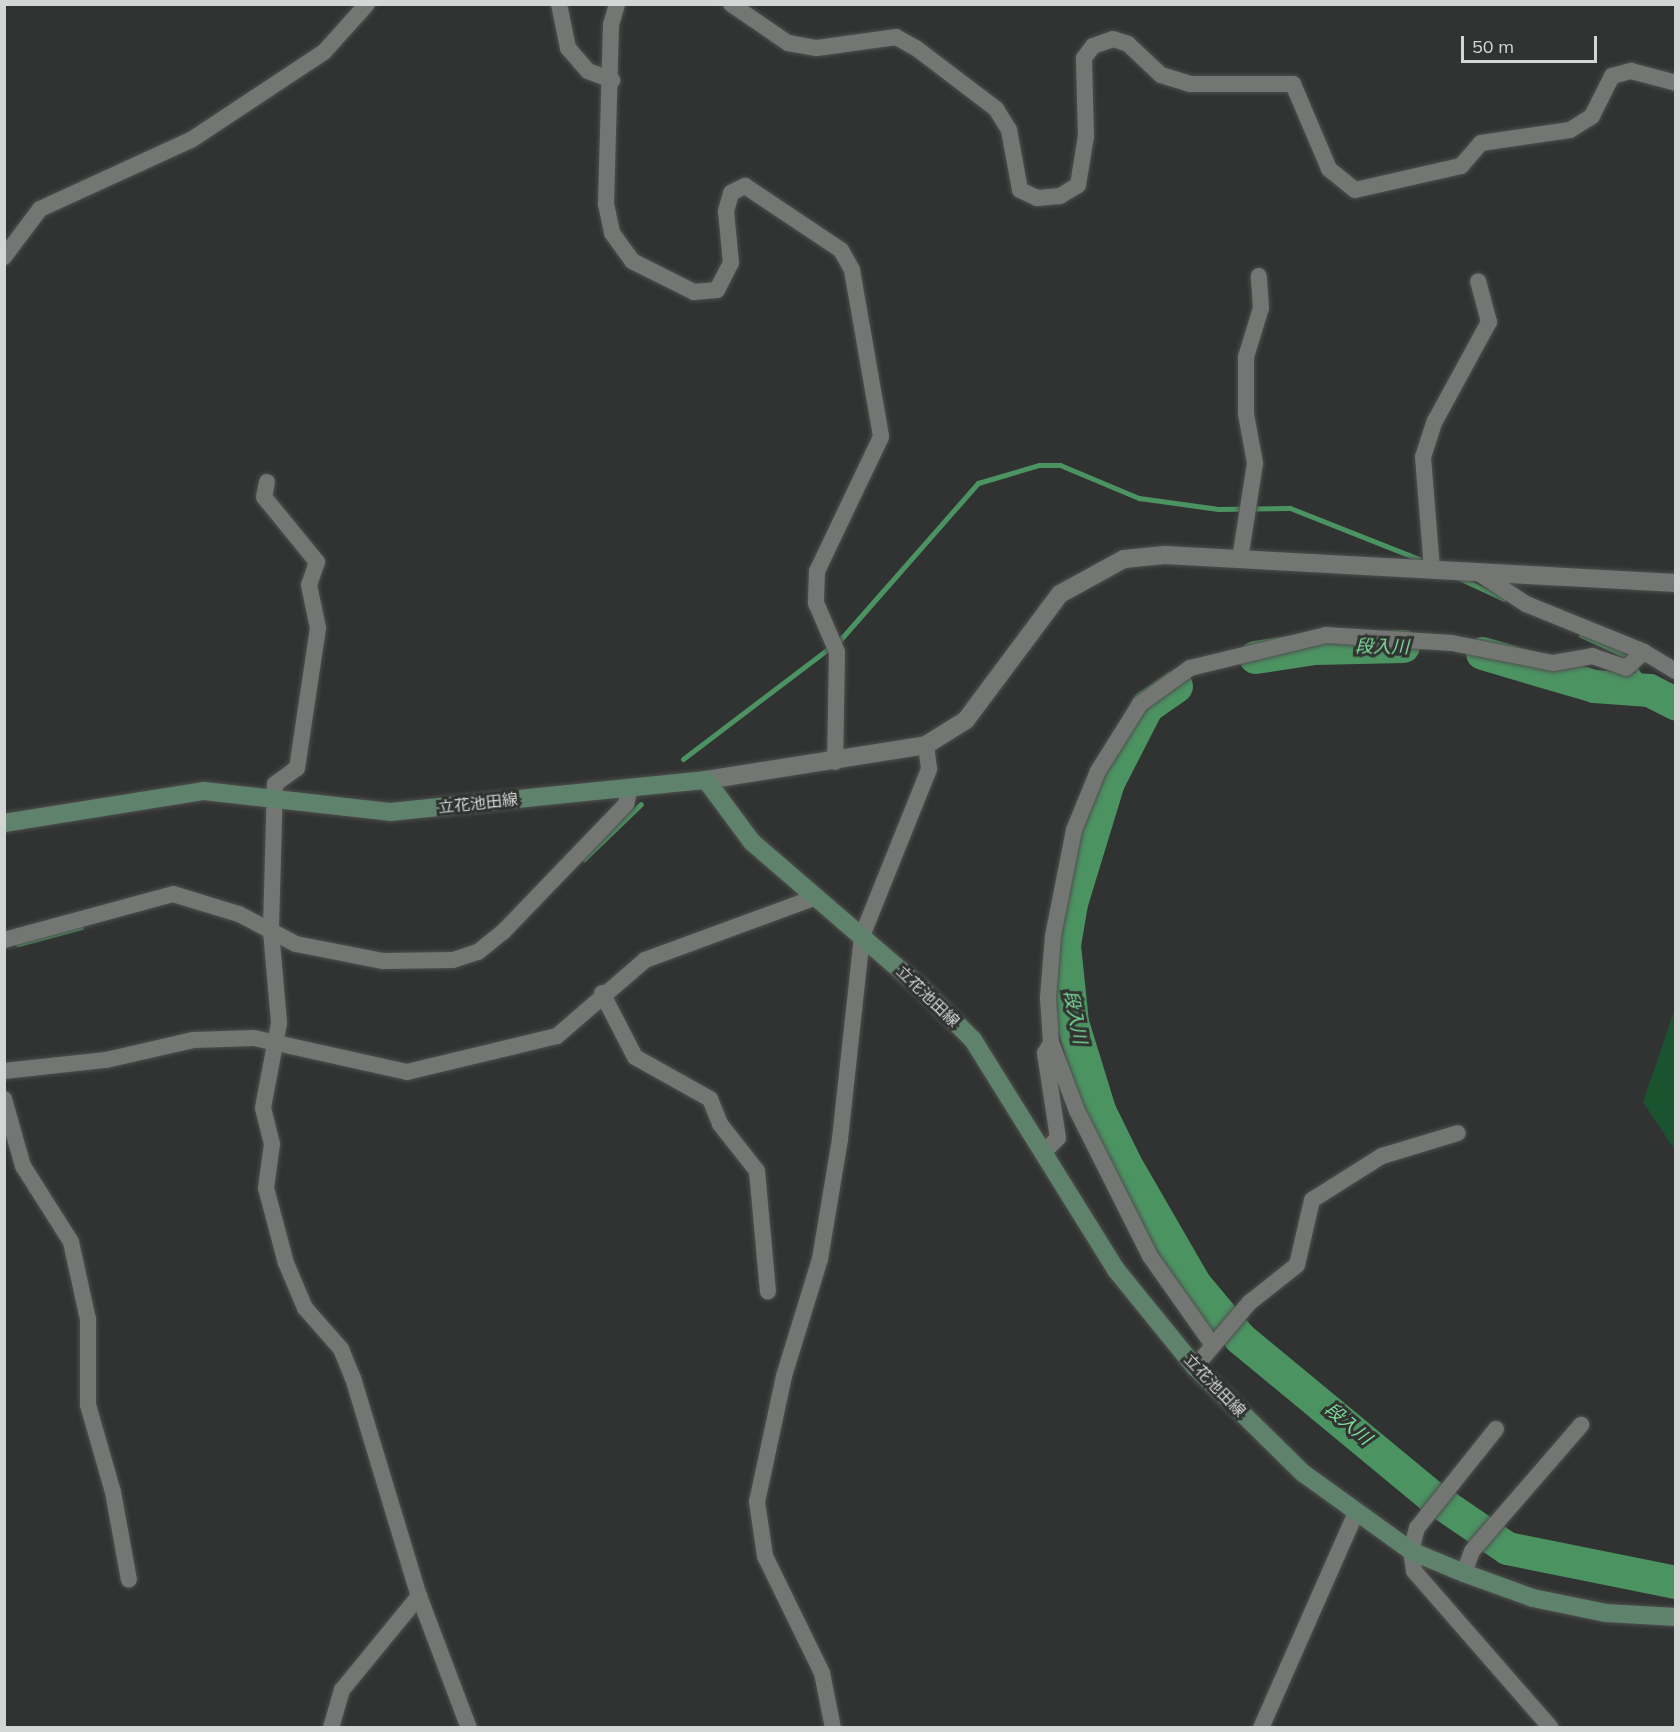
<!DOCTYPE html>
<html>
<head>
<meta charset="utf-8">
<style>
  body { margin:0 }
  #map { position:relative; width:1680px; height:1732px; overflow:hidden; background:#303331; font-family:Mulish,"Noto Sans JP",sans-serif }
  div>[style] { position:absolute }
  .green>* { inset:0; background:#1a542f }
  .stream>* { height:5px; margin:-2.5px; padding:0 2.5px; transform-origin:2.5px; border-radius:2.5px; background:#4c9362 }
  .river>* { height:33px; margin:-16.5px; padding:0 16.5px; transform-origin:16.5px; border-radius:16.5px; background:#4c9362 }
  .roads { filter:drop-shadow(0 0 2px #4d4f4e) drop-shadow(0 0 2px #4d4f4e) }
  .minor>* { height:16px; margin:-8px; padding:0 8px; transform-origin:8px; border-radius:8px; background:#737673 }
  .tertiary>* { height:18px; margin:-9px; padding:0 9px; transform-origin:9px; border-radius:9px; background:#737673 }
  .secondary>* { height:18px; margin:-9px; padding:0 9px; transform-origin:9px; border-radius:9px; background:#5f826c }
  span { translate:-50% -50%; white-space:nowrap; text-align:center; line-height:1.15; -webkit-text-stroke:6px #303331; paint-order:stroke }
  .street-label { font-size:16px; color:#d4d6d5 }
  .water-label { font-size:18px; color:#7edf9b; font-style:italic }
  .frame { position:absolute; inset:0; border:6px solid #d4d6d5; pointer-events:none }
  .scale { position:absolute; left:1461px; top:36px; width:136px; height:27px; box-sizing:border-box; border:3px solid #d4d6d5; border-top:0; padding-left:8px; font-size:18px; line-height:21px; white-space:nowrap; color:#d4d6d5; -webkit-text-stroke:4px #303331; paint-order:stroke }
</style>
</head>
<body>
<div id="map">
  <div class="green">
    <div style="clip-path:polygon(1675px 1009px,1675px 1150px,1643px 1102px)"></div>
  </div>
  <div class="stream">
    <div style="left:1461px;top:579px;width:47px;rotate:24.9deg"></div>
    <div style="left:1581px;top:635px;width:52px;rotate:25.1deg"></div>
    <div style="left:1628px;top:657px;width:39px;rotate:58deg"></div>
    <div style="left:683px;top:759px;width:197px;rotate:-37.2deg"></div>
    <div style="left:840px;top:640px;width:209px;rotate:-48.7deg"></div>
    <div style="left:978px;top:483px;width:64px;rotate:-16.4deg"></div>
    <div style="left:1039px;top:465px;width:21px"></div>
    <div style="left:1060px;top:465px;width:86px;rotate:22.7deg"></div>
    <div style="left:1139px;top:498px;width:80px;rotate:7.9deg"></div>
    <div style="left:1218px;top:509px;width:72px;rotate:-0.8deg"></div>
    <div style="left:1290px;top:508px;width:149px;rotate:21.6deg"></div>
    <div style="left:584px;top:859px;width:79px;rotate:-44deg"></div>
    <div style="left:18px;top:944px;width:65px;rotate:-15.1deg"></div>
  </div>
  <div class="river">
    <div style="left:1482px;top:653px;width:117px;rotate:16.4deg"></div>
    <div style="left:1594px;top:686px;width:55px;rotate:4.2deg"></div>
    <div style="left:1649px;top:690px;width:30px;rotate:27deg"></div>
    <div style="left:1255px;top:657px;width:60px;rotate:-8.7deg"></div>
    <div style="left:1314px;top:648px;width:89px;rotate:-1.3deg"></div>
    <div style="left:1176px;top:686px;width:35px;rotate:145deg"></div>
    <div style="left:1147px;top:706px;width:85px;rotate:117.2deg"></div>
    <div style="left:1108px;top:782px;width:127px;rotate:107deg"></div>
    <div style="left:1071px;top:903px;width:43px;rotate:99.5deg"></div>
    <div style="left:1064px;top:945px;width:77px;rotate:84.1deg"></div>
    <div style="left:1072px;top:1022px;width:92px;rotate:72.9deg"></div>
    <div style="left:1099px;top:1110px;width:61px;rotate:63.9deg"></div>
    <div style="left:1126px;top:1165px;width:136px;rotate:60deg"></div>
    <div style="left:1194px;top:1283px;width:72px;rotate:50.1deg"></div>
    <div style="left:1240px;top:1338px;width:248px;rotate:39.6deg"></div>
    <div style="left:1431px;top:1496px;width:92px;rotate:34.4deg"></div>
    <div style="left:1507px;top:1548px;width:172px;rotate:11.4deg"></div>
  </div>
  <div class="roads">
    <div class="minor">
      <div style="left:559px;top:4px;width:45px;rotate:78.4deg"></div>
      <div style="left:568px;top:48px;width:30px;rotate:49deg"></div>
      <div style="left:588px;top:71px;width:26px;rotate:21deg"></div>
      <div style="left:617px;top:4px;width:22px;rotate:106deg"></div>
      <div style="left:611px;top:25px;width:179px;rotate:91.6deg"></div>
      <div style="left:606px;top:204px;width:30px;rotate:78deg"></div>
      <div style="left:612px;top:233px;width:34px;rotate:54deg"></div>
      <div style="left:632px;top:261px;width:69px;rotate:26.6deg"></div>
      <div style="left:694px;top:292px;width:23px;rotate:-5deg"></div>
      <div style="left:717px;top:290px;width:30px;rotate:-63deg"></div>
      <div style="left:731px;top:263px;width:52px;rotate:-95.5deg"></div>
      <div style="left:726px;top:211px;width:19px;rotate:-74deg"></div>
      <div style="left:731px;top:193px;width:16px;rotate:-27deg"></div>
      <div style="left:745px;top:186px;width:115px;rotate:33.7deg"></div>
      <div style="left:841px;top:250px;width:23px;rotate:61deg"></div>
      <div style="left:852px;top:270px;width:169px;rotate:80.1deg"></div>
      <div style="left:881px;top:437px;width:148px;rotate:115.5deg"></div>
      <div style="left:817px;top:571px;width:32px;rotate:92deg"></div>
      <div style="left:816px;top:603px;width:53px;rotate:66.8deg"></div>
      <div style="left:837px;top:652px;width:110px;rotate:91deg"></div>
      <div style="left:731px;top:4px;width:69px;rotate:34.4deg"></div>
      <div style="left:788px;top:43px;width:29px;rotate:10deg"></div>
      <div style="left:817px;top:48px;width:80px;rotate:-7.9deg"></div>
      <div style="left:896px;top:37px;width:23px;rotate:29deg"></div>
      <div style="left:916px;top:48px;width:101px;rotate:37.3deg"></div>
      <div style="left:996px;top:109px;width:25px;rotate:58deg"></div>
      <div style="left:1009px;top:130px;width:61px;rotate:79.6deg"></div>
      <div style="left:1020px;top:190px;width:19px;rotate:25deg"></div>
      <div style="left:1037px;top:198px;width:23px;rotate:-5deg"></div>
      <div style="left:1060px;top:196px;width:21px;rotate:-31deg"></div>
      <div style="left:1078px;top:185px;width:50px;rotate:-80.7deg"></div>
      <div style="left:1086px;top:136px;width:78px;rotate:-91.5deg"></div>
      <div style="left:1084px;top:58px;width:15px;rotate:-53deg"></div>
      <div style="left:1093px;top:46px;width:21px;rotate:-19deg"></div>
      <div style="left:1113px;top:39px;width:16px;rotate:18deg"></div>
      <div style="left:1128px;top:44px;width:45px;rotate:43.2deg"></div>
      <div style="left:1161px;top:75px;width:30px;rotate:17deg"></div>
      <div style="left:1190px;top:84px;width:103px"></div>
      <div style="left:1293px;top:84px;width:92px;rotate:67deg"></div>
      <div style="left:1329px;top:169px;width:33px;rotate:39deg"></div>
      <div style="left:1355px;top:190px;width:109px;rotate:-12.8deg"></div>
      <div style="left:1461px;top:166px;width:30px;rotate:-49deg"></div>
      <div style="left:1481px;top:143px;width:90px;rotate:-8.3deg"></div>
      <div style="left:1570px;top:130px;width:26px;rotate:-32deg"></div>
      <div style="left:1592px;top:116px;width:45px;rotate:-63.4deg"></div>
      <div style="left:1612px;top:76px;width:20px;rotate:-15deg"></div>
      <div style="left:1631px;top:71px;width:47px;rotate:14.9deg"></div>
      <div style="left:4px;top:257px;width:60px;rotate:-53.1deg"></div>
      <div style="left:40px;top:209px;width:166px;rotate:-24.6deg"></div>
      <div style="left:191px;top:140px;width:159px;rotate:-33.5deg"></div>
      <div style="left:324px;top:52px;width:64px;rotate:-48.1deg"></div>
      <div style="left:267px;top:482px;width:15px;rotate:101deg"></div>
      <div style="left:264px;top:497px;width:84px;rotate:50.8deg"></div>
      <div style="left:317px;top:562px;width:24px;rotate:109deg"></div>
      <div style="left:309px;top:585px;width:44px;rotate:78.2deg"></div>
      <div style="left:318px;top:628px;width:142px;rotate:98.5deg"></div>
      <div style="left:297px;top:768px;width:27px;rotate:144deg"></div>
      <div style="left:275px;top:784px;width:147px;rotate:91.6deg"></div>
      <div style="left:271px;top:931px;width:92px;rotate:85deg"></div>
      <div style="left:279px;top:1023px;width:86px;rotate:100.7deg"></div>
      <div style="left:263px;top:1108px;width:37px;rotate:76deg"></div>
      <div style="left:272px;top:1144px;width:44px;rotate:97.8deg"></div>
      <div style="left:266px;top:1188px;width:78px;rotate:75.1deg"></div>
      <div style="left:286px;top:1263px;width:49px;rotate:67.1deg"></div>
      <div style="left:305px;top:1308px;width:55px;rotate:48.7deg"></div>
      <div style="left:341px;top:1349px;width:31px;rotate:68deg"></div>
      <div style="left:353px;top:1378px;width:228px;rotate:73.2deg"></div>
      <div style="left:419px;top:1596px;width:141px;rotate:69.3deg"></div>
      <div style="left:1240px;top:559px;width:97px;rotate:-81.1deg"></div>
      <div style="left:1255px;top:463px;width:50px;rotate:-100.4deg"></div>
      <div style="left:1246px;top:414px;width:57px;rotate:-90deg"></div>
      <div style="left:1246px;top:357px;width:51px;rotate:-73deg"></div>
      <div style="left:1261px;top:308px;width:32px;rotate:-94deg"></div>
      <div style="left:1432px;top:569px;width:112px;rotate:-94.6deg"></div>
      <div style="left:1423px;top:457px;width:38px;rotate:-72deg"></div>
      <div style="left:1435px;top:421px;width:113px;rotate:-61.4deg"></div>
      <div style="left:1489px;top:322px;width:42px;rotate:-105deg"></div>
      <div style="left:1477px;top:572px;width:59px;rotate:33.1deg"></div>
      <div style="left:1526px;top:604px;width:127px;rotate:22.1deg"></div>
      <div style="left:1644px;top:652px;width:37px;rotate:31deg"></div>
      <div style="left:4px;top:940px;width:175px;rotate:-15.2deg"></div>
      <div style="left:173px;top:894px;width:69px;rotate:16.9deg"></div>
      <div style="left:239px;top:914px;width:64px;rotate:27.8deg"></div>
      <div style="left:296px;top:944px;width:89px;rotate:11.1deg"></div>
      <div style="left:383px;top:961px;width:70px;rotate:-0.8deg"></div>
      <div style="left:453px;top:960px;width:26px;rotate:-18deg"></div>
      <div style="left:478px;top:952px;width:32px;rotate:-39deg"></div>
      <div style="left:503px;top:932px;width:178px;rotate:-46.1deg"></div>
      <div style="left:626px;top:804px;width:16px;rotate:-76deg"></div>
      <div style="left:602px;top:993px;width:72px;rotate:62.7deg"></div>
      <div style="left:635px;top:1057px;width:86px;rotate:29.2deg"></div>
      <div style="left:710px;top:1099px;width:27px;rotate:68deg"></div>
      <div style="left:720px;top:1124px;width:60px;rotate:51.8deg"></div>
      <div style="left:757px;top:1171px;width:121px;rotate:84.8deg"></div>
      <div style="left:4px;top:1071px;width:103px;rotate:-6.2deg"></div>
      <div style="left:106px;top:1060px;width:89px;rotate:-12.9deg"></div>
      <div style="left:193px;top:1040px;width:61px;rotate:-1.9deg"></div>
      <div style="left:254px;top:1038px;width:157px;rotate:12.5deg"></div>
      <div style="left:407px;top:1072px;width:154px;rotate:-13.5deg"></div>
      <div style="left:557px;top:1036px;width:116px;rotate:-40.8deg"></div>
      <div style="left:645px;top:960px;width:182px;rotate:-20.2deg"></div>
      <div style="left:4px;top:1099px;width:70px;rotate:74.2deg"></div>
      <div style="left:23px;top:1166px;width:90px;rotate:57.7deg"></div>
      <div style="left:71px;top:1242px;width:79px;rotate:77.6deg"></div>
      <div style="left:88px;top:1319px;width:86px;rotate:90deg"></div>
      <div style="left:88px;top:1405px;width:91px;rotate:74deg"></div>
      <div style="left:113px;top:1492px;width:89px;rotate:79.7deg"></div>
      <div style="left:1043px;top:1153px;width:21px;rotate:-45deg"></div>
      <div style="left:1058px;top:1138px;width:86px;rotate:-98.7deg"></div>
      <div style="left:1045px;top:1053px;width:12px;rotate:-59deg"></div>
      <div style="left:1212px;top:1344px;width:108px;rotate:-125.2deg"></div>
      <div style="left:1150px;top:1256px;width:162px;rotate:-116.7deg"></div>
      <div style="left:1077px;top:1111px;width:74px;rotate:-110.6deg"></div>
      <div style="left:1051px;top:1042px;width:44px;rotate:-93.9deg"></div>
      <div style="left:1048px;top:998px;width:62px;rotate:-85.4deg"></div>
      <div style="left:1053px;top:936px;width:108px;rotate:-78.8deg"></div>
      <div style="left:1074px;top:830px;width:64px;rotate:-67.9deg"></div>
      <div style="left:1098px;top:771px;width:79px;rotate:-57.9deg"></div>
      <div style="left:1140px;top:704px;width:62px;rotate:-35.8deg"></div>
      <div style="left:1190px;top:668px;width:140px;rotate:-13.6deg"></div>
      <div style="left:1326px;top:635px;width:126px;rotate:3.6deg"></div>
      <div style="left:1452px;top:643px;width:103px;rotate:11.2deg"></div>
      <div style="left:1553px;top:663px;width:40px;rotate:-10deg"></div>
      <div style="left:1592px;top:656px;width:36px;rotate:19deg"></div>
      <div style="left:1626px;top:668px;width:24px;rotate:-42deg"></div>
      <div style="left:1195px;top:1367px;width:84px;rotate:-49.8deg"></div>
      <div style="left:1249px;top:1303px;width:61px;rotate:-38.4deg"></div>
      <div style="left:1297px;top:1265px;width:67px;rotate:-77deg"></div>
      <div style="left:1312px;top:1200px;width:83px;rotate:-32.2deg"></div>
      <div style="left:1382px;top:1156px;width:79px;rotate:-16.8deg"></div>
      <div style="left:1496px;top:1429px;width:127px;rotate:128.6deg"></div>
      <div style="left:1417px;top:1528px;width:24px;rotate:105deg"></div>
      <div style="left:1411px;top:1551px;width:20px;rotate:81deg"></div>
      <div style="left:1414px;top:1571px;width:208px;rotate:48.9deg"></div>
      <div style="left:1464px;top:1573px;width:23px;rotate:-70deg"></div>
      <div style="left:1472px;top:1551px;width:167px;rotate:-49.1deg"></div>
      <div style="left:331px;top:1728px;width:40px;rotate:-74deg"></div>
      <div style="left:342px;top:1690px;width:122px;rotate:-50.7deg"></div>
      <div style="left:833px;top:1728px;width:56px;rotate:-101.3deg"></div>
      <div style="left:822px;top:1673px;width:130px;rotate:-116deg"></div>
      <div style="left:765px;top:1556px;width:55px;rotate:-98.4deg"></div>
      <div style="left:757px;top:1502px;width:129px;rotate:-77.9deg"></div>
      <div style="left:784px;top:1376px;width:122px;rotate:-72.9deg"></div>
      <div style="left:820px;top:1259px;width:122px;rotate:-80.5deg"></div>
      <div style="left:840px;top:1139px;width:204px;rotate:-83.8deg"></div>
      <div style="left:862px;top:936px;width:180px;rotate:-68.1deg"></div>
      <div style="left:929px;top:769px;width:24px;rotate:-97deg"></div>
      <div style="left:1261px;top:1728px;width:233px;rotate:-66.2deg"></div>
    </div>
    <div class="tertiary">
      <div style="left:706px;top:780px;width:223px;rotate:-9deg"></div>
      <div style="left:926px;top:745px;width:47px;rotate:-32deg"></div>
      <div style="left:966px;top:720px;width:157px;rotate:-53.3deg"></div>
      <div style="left:1060px;top:594px;width:73px;rotate:-28.7deg"></div>
      <div style="left:1124px;top:559px;width:41px;rotate:-5.6deg"></div>
      <div style="left:1165px;top:555px;width:512px;rotate:3.14deg"></div>
    </div>
    <div class="secondary">
      <div style="left:4px;top:823px;width:203px;rotate:-9.1deg"></div>
      <div style="left:204px;top:791px;width:187px;rotate:6.4deg"></div>
      <div style="left:390px;top:812px;width:318px;rotate:-5.8deg"></div>
      <div style="left:706px;top:780px;width:77px;rotate:53.4deg"></div>
      <div style="left:752px;top:842px;width:223px;rotate:40.8deg"></div>
      <div style="left:921px;top:988px;width:74px;rotate:45deg"></div>
      <div style="left:973px;top:1040px;width:272px;rotate:58.1deg"></div>
      <div style="left:1117px;top:1271px;width:124px;rotate:50.9deg"></div>
      <div style="left:1195px;top:1367px;width:151px;rotate:44.5deg"></div>
      <div style="left:1303px;top:1473px;width:133px;rotate:35.8deg"></div>
      <div style="left:1411px;top:1551px;width:57px;rotate:22.5deg"></div>
      <div style="left:1464px;top:1573px;width:73px;rotate:19.9deg"></div>
      <div style="left:1533px;top:1598px;width:75px;rotate:11.6deg"></div>
      <div style="left:1606px;top:1613px;width:70px;rotate:3.3deg"></div>
    </div>
  </div>
  <div class="street-label">
    <span style="left:478px;top:803px;rotate:-6deg">立花池田線</span>
    <span style="left:928px;top:996px;rotate:44deg">立花池田線</span>
    <span style="left:1215px;top:1385px;rotate:46deg">立花池田線</span>
  </div>
  <div class="water-label">
    <span style="left:1382px;top:647px;rotate:1deg">段入川</span>
    <span style="left:1075px;top:1017px;rotate:79deg">段入川</span>
    <span style="left:1348px;top:1424px;rotate:40deg">段入川</span>
  </div>
  <div class="frame"></div>
  <div class="scale">50 m</div>
</div>
</body>
</html>
